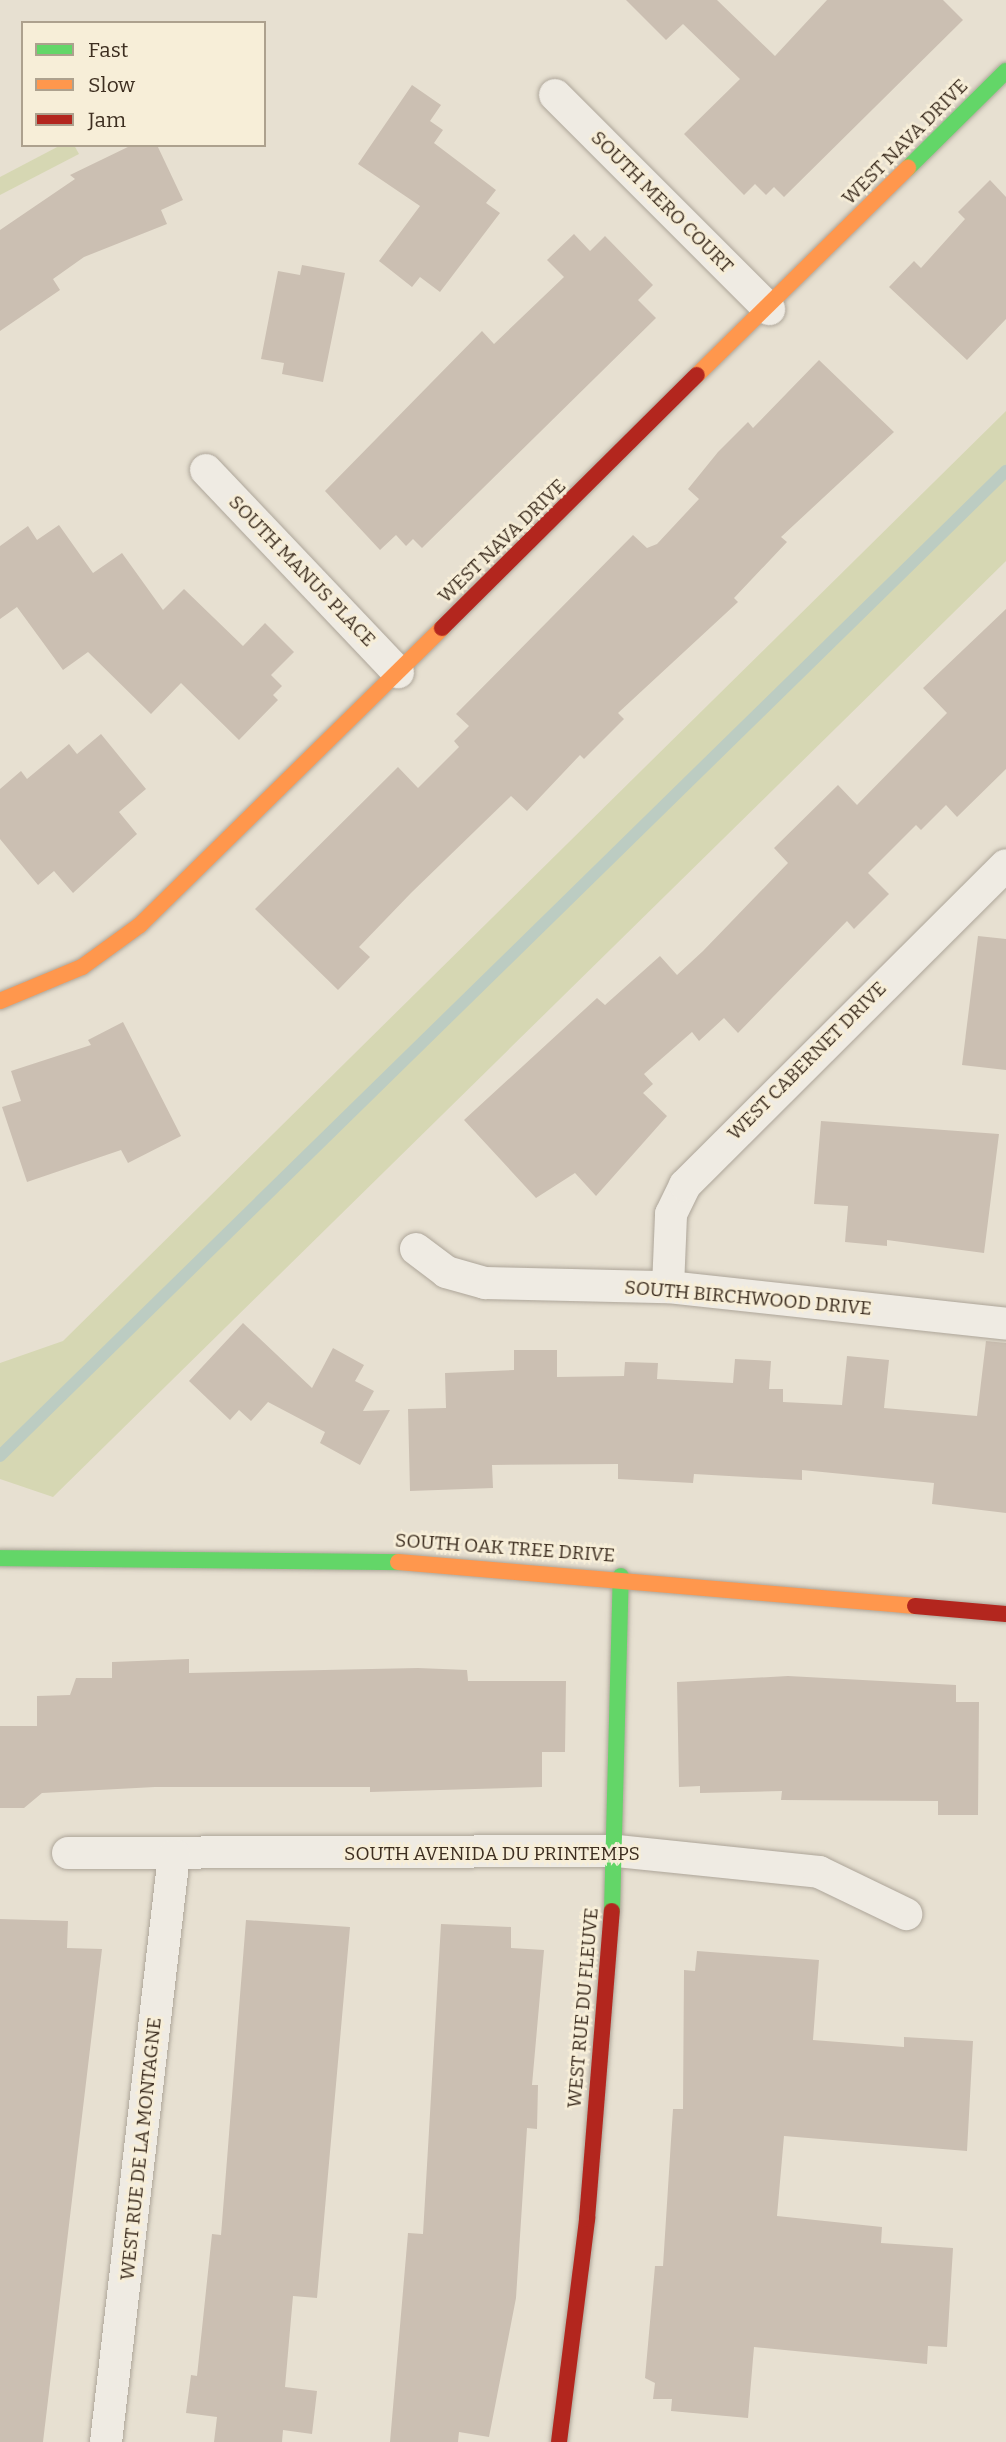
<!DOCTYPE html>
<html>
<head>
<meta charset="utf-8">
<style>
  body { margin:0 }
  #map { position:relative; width:1006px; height:2442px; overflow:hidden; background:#e7e0d1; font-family:Bitter,serif }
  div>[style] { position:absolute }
  .green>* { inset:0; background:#d6d7b3 }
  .stream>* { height:12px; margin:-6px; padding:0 6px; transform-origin:6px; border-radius:6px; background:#bcccc2 }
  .building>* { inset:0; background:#cbbfb2 }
  .roads { filter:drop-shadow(0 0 2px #ada599) drop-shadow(0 0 2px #ada599) }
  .street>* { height:32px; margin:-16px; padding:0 16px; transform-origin:16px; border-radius:16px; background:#efebe3 }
  .fast>* { height:16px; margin:-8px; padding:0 8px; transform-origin:8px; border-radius:8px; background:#63d668 }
  .slow>* { height:16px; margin:-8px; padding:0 8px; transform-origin:8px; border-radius:8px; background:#ff974d }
  .jam>* { height:16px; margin:-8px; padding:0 8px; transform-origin:8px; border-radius:8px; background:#b3261e }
  span { translate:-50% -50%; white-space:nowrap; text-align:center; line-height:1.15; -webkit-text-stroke:5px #f7eed8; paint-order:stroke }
  .street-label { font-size:19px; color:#3d2e20 }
  .legend { position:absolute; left:21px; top:21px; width:245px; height:126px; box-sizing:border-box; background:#f7eed8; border:2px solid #ada18e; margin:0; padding:9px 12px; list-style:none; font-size:21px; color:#3d2e20 }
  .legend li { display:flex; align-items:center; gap:14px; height:35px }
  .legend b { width:35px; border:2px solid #ada18e }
</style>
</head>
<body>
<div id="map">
  <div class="green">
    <div style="clip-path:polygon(61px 145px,74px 145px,79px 154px,0 195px,0 177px)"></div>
    <div style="clip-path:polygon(1006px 411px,1006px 561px,53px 1497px,0 1479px,0 1363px,63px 1341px)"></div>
  </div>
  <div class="stream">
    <div style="left:0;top:1456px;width:1408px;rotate:-44.4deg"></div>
  </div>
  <div class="building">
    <div style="clip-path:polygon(626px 0,717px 0,775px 56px,827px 0,943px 0,963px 20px,784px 197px,774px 187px,766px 195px,755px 184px,744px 195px,684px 134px,740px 79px,683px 24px,666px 40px)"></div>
    <div style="clip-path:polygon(412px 85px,441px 105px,430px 121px,443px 130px,434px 143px,496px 190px,486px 203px,500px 213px,440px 292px,420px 277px,412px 287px,379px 261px,420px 206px,358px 164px)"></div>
    <div style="clip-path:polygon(132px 145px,157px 145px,183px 200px,161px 210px,167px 224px,84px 257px,53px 279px,60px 290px,0 331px,0 230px,75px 179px,70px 175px)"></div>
    <div style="clip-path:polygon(990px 180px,1006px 197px,1006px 319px,967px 360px,889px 287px,914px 261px,921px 268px,965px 219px,958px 212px)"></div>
    <div style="clip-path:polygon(574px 234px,590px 251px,605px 236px,653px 285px,638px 300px,656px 318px,422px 548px,413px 539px,406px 546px,396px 535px,380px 550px,325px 491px,482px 331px,494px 344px,564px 277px,547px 260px)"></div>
    <div style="clip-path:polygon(302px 265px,345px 273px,323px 382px,282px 374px,284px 363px,261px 359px,278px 271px,300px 275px)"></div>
    <div style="clip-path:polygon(819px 360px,894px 432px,781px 537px,787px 542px,734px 598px,738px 602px,618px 713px,624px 719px,584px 759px,580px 755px,527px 811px,511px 796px,411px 893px,359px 947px,370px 957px,338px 990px,255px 909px,398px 767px,418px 788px,459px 747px,454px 741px,469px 726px,456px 714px,633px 535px,647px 548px,657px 544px,699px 499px,688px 489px,718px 452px,748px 422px,753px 428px)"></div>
    <div style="clip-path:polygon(59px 525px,93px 573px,122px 553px,163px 610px,184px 589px,243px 646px,265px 623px,294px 652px,271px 675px,282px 686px,273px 695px,278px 700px,239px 740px,181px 683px,151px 714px,88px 652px,63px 670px,17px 607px,0 619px,0 546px,28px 526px,37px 540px)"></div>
    <div style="clip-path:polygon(1006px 609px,1006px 769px,957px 817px,946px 805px,921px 830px,916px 825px,868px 873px,889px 894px,854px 929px,847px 921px,738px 1033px,724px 1018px,699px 1041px,692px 1032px,644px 1074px,653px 1084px,643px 1093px,667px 1116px,596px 1196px,575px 1173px,536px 1198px,464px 1120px,597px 998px,605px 1005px,660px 956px,677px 975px,703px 951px,788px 863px,774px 848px,838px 785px,857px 805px,947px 713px,923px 688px)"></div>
    <div style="clip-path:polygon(101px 734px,146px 789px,119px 812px,137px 834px,73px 893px,54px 871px,38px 885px,0 839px,0 789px,21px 771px,27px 779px,69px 744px,77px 754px)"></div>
    <div style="clip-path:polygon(978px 936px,1006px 939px,1006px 1070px,962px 1065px)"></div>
    <div style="clip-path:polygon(123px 1022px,181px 1136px,128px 1163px,121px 1150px,27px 1182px,2px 1107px,21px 1101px,11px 1071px,91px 1045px,88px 1040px)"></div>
    <div style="clip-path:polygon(821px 1121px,999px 1134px,984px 1253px,887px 1240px,887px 1246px,845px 1242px,848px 1206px,814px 1204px)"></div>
    <div style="clip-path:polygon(243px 1323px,312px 1388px,333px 1348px,364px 1365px,355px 1381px,374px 1391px,363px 1411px,390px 1410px,360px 1465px,320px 1443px,325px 1432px,268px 1402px,251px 1421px,239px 1410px,230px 1420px,189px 1381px)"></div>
    <div style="clip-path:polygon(986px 1341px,1006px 1343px,1006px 1513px,932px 1504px,934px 1483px,802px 1470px,802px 1480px,694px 1474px,693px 1483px,618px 1479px,618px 1464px,492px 1465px,493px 1488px,410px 1491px,408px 1409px,446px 1408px,445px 1373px,514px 1370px,514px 1350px,557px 1350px,557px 1377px,624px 1376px,625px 1362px,658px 1363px,657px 1379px,733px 1383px,735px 1359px,771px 1361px,769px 1389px,783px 1389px,783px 1402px,842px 1405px,847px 1356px,889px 1360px,884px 1408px,977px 1416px)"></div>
    <div style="clip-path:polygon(189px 1659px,189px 1673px,418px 1668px,467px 1670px,468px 1681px,566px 1681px,565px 1752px,542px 1752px,542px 1787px,370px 1792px,370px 1787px,155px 1787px,42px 1793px,24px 1808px,0 1808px,0 1726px,37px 1726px,37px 1696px,70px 1695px,76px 1678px,112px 1678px,112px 1662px)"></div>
    <div style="clip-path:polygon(788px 1676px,956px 1685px,956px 1702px,979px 1702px,978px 1815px,938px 1815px,938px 1801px,781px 1800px,782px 1791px,700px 1793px,700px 1786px,679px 1787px,677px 1682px)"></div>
    <div style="clip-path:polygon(0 1919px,68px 1921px,67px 1948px,102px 1949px,43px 2442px,0 2442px)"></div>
    <div style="clip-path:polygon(246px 1920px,350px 1927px,317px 2298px,293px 2296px,285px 2387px,317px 2391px,312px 2434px,283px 2430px,282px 2442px,214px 2442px,217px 2417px,186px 2413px,191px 2375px,197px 2376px,212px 2234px,221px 2235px)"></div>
    <div style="clip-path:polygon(441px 1924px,511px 1927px,511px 1948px,544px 1950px,532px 2085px,538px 2085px,537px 2129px,527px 2128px,516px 2298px,489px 2437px,459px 2432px,458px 2442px,390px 2442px,408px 2233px,423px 2234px)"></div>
    <div style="clip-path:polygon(697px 1951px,819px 1960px,813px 2040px,904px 2047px,904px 2037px,973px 2041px,967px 2151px,784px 2136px,777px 2216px,882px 2227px,881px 2243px,953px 2248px,947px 2347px,928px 2346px,927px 2364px,754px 2347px,748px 2418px,671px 2411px,672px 2399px,653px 2399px,655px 2383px,645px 2378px,655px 2266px,663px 2266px,673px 2109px,683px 2109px,684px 1970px,695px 1971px)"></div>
  </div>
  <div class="roads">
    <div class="street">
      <div style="left:555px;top:95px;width:303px;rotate:45deg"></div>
      <div style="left:206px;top:470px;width:279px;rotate:46.5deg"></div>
      <div style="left:416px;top:1249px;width:38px;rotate:37deg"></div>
      <div style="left:446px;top:1272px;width:41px;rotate:15.8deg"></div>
      <div style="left:485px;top:1283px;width:183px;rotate:1.3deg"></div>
      <div style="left:668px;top:1287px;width:340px;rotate:6.2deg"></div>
      <div style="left:668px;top:1287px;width:73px;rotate:-87.6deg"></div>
      <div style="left:671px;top:1214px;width:32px;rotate:-64deg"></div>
      <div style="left:685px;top:1185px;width:453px;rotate:-44.9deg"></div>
      <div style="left:68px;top:1853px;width:549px;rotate:-0.21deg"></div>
      <div style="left:617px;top:1851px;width:203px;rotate:5.9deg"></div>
      <div style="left:819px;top:1872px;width:97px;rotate:25.8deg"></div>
      <div style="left:106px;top:2442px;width:591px;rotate:-83.39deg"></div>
    </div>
    <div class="fast">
      <div style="left:908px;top:168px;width:138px;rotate:-44.7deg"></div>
      <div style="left:0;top:1558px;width:398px;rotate:0.6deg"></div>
      <div style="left:612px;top:1911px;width:335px;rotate:-88.5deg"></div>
    </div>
    <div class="slow">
      <div style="left:697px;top:375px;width:296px;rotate:-44.5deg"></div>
      <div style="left:0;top:1001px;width:89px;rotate:-22.5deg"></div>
      <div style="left:82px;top:967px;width:72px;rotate:-35.9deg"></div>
      <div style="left:140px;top:925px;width:424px;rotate:-44.5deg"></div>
      <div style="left:398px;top:1562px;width:519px;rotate:4.86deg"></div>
    </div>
    <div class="jam">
      <div style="left:442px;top:628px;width:359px;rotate:-44.8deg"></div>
      <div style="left:915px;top:1606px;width:91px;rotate:5deg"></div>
      <div style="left:559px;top:2442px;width:225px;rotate:-82.8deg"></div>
      <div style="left:587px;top:2219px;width:309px;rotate:-85.4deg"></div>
    </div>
  </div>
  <div class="street-label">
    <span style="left:905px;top:142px;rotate:-45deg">WEST NAVA DRIVE</span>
    <span style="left:662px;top:202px;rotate:45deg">SOUTH MERO COURT</span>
    <span style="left:502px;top:541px;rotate:-44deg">WEST NAVA DRIVE</span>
    <span style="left:302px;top:571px;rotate:46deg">SOUTH MANUS PLACE</span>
    <span style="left:807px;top:1061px;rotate:-45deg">WEST CABERNET DRIVE</span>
    <span style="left:748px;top:1298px;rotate:5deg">SOUTH BIRCHWOOD DRIVE</span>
    <span style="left:505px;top:1548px;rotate:4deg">SOUTH OAK TREE DRIVE</span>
    <span style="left:492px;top:1854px">SOUTH AVENIDA DU PRINTEMPS</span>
    <span style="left:583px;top:2008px;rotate:-85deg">WEST RUE DU FLEUVE</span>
    <span style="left:141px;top:2149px;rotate:-84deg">WEST RUE DE LA MONTAGNE</span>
  </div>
  <ul class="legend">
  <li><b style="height:9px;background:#63d668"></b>Fast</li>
  <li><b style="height:9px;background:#ff974d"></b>Slow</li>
  <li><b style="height:9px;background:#b3261e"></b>Jam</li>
  </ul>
</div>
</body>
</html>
